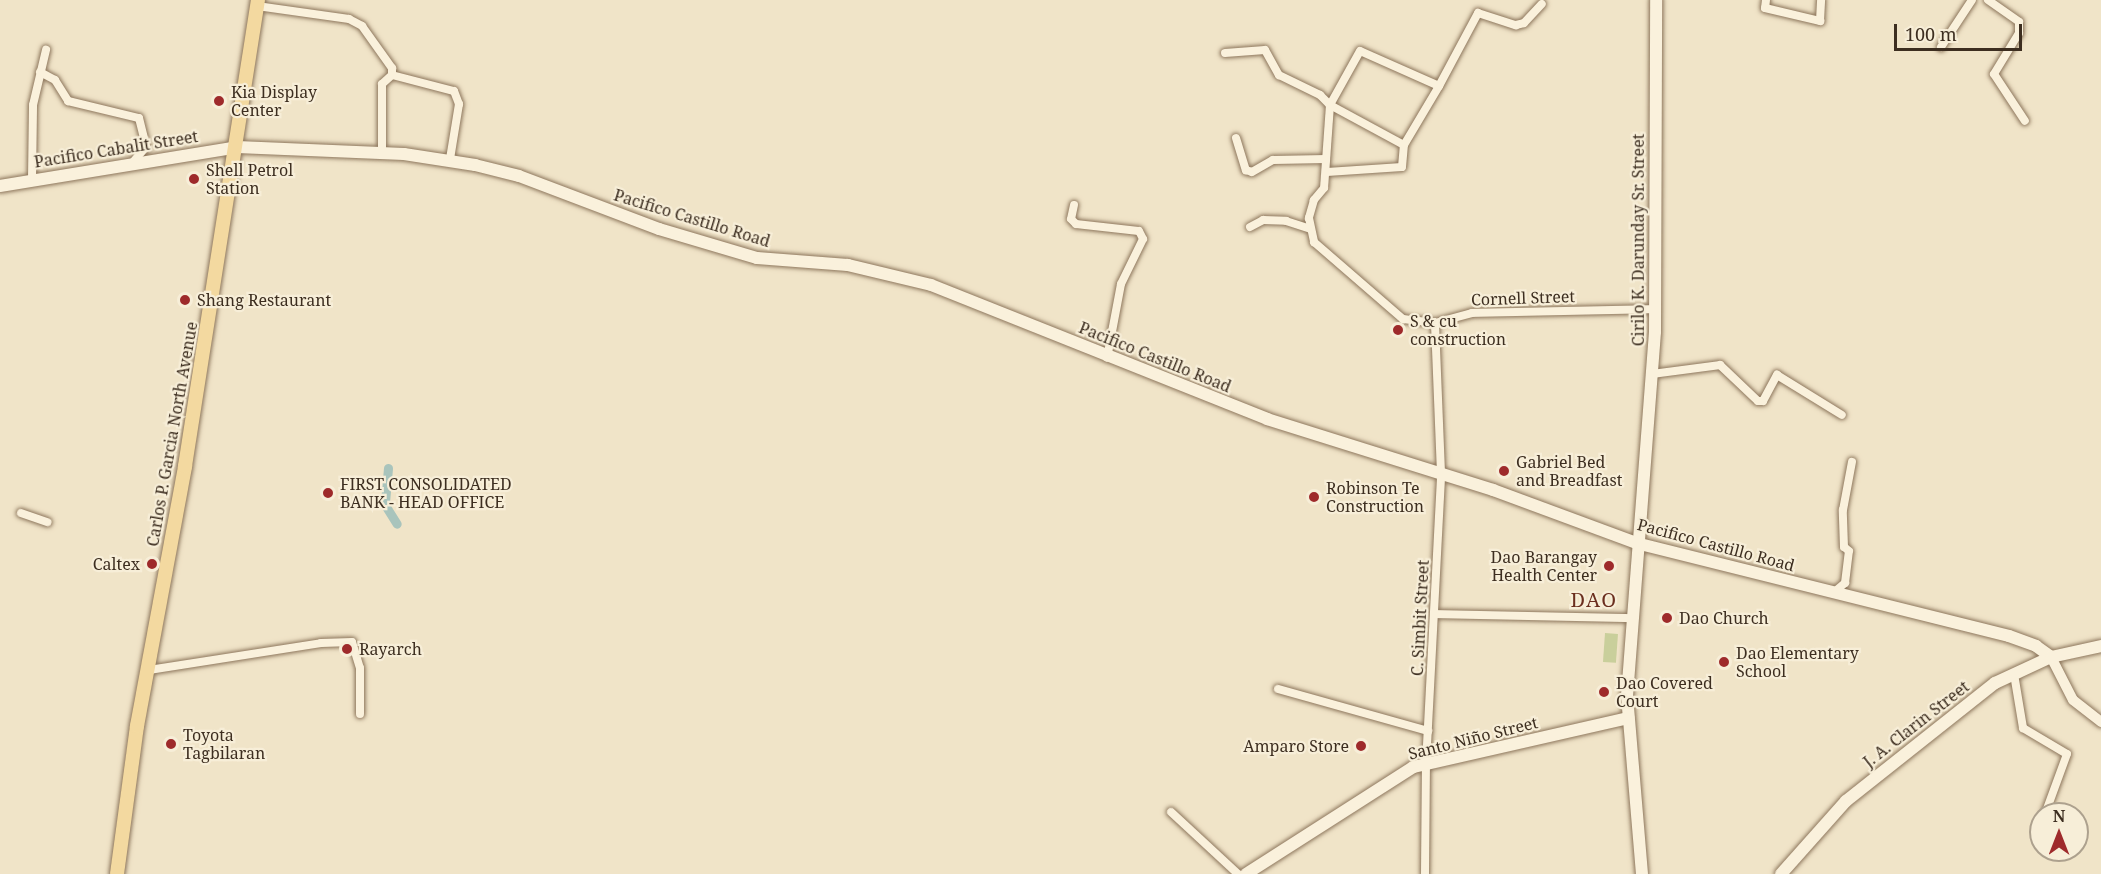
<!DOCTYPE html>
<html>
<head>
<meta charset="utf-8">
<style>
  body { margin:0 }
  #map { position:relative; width:2101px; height:874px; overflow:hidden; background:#f0e4c8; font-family:"Noto Serif",serif }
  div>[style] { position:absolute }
  .green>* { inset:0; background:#c9cf9b; transform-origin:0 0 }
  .canal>* { height:9px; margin:-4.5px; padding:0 4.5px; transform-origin:4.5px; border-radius:4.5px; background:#a9c4bc }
  .roads { filter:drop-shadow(0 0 2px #8d765c) drop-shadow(0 0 2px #8d765c) }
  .minor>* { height:8px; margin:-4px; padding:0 4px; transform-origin:4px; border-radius:4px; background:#faf1dc }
  .tertiary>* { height:10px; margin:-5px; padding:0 5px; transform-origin:5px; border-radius:5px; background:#faf1dc }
  .secondary>* { height:12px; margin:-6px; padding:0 6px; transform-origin:6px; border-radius:6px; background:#faf1dc }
  .primary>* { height:14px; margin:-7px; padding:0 7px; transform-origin:7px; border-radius:7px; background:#f3d9a0 }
  .dots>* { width:16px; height:16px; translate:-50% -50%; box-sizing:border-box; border:3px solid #f7eed8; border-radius:50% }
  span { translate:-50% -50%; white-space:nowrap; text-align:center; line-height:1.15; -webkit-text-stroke:4.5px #f7eed8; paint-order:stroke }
  .poi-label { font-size:16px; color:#3d2e20 }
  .left { translate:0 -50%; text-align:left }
  .right { translate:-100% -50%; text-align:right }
  .street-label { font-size:16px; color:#3d2e20 }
  .quarter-label { font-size:20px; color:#6b2e1e; letter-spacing:1.5px }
  .north { position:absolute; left:2029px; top:802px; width:60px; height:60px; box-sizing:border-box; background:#f7eed8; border:2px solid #ada18e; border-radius:50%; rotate:0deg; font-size:16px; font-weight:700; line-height:24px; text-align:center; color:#3d2e20 }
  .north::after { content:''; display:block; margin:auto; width:21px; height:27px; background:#9e2a2b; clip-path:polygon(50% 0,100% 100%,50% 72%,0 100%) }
  .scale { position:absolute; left:1894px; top:24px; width:128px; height:27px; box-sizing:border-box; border:3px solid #3d2e20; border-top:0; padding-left:8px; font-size:18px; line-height:21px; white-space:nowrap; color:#3d2e20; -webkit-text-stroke:4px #f7eed8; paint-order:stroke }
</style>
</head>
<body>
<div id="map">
  <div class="green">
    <div style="left:1605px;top:633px;width:13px;height:29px;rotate:4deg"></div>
  </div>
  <div class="canal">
    <div style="left:388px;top:468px;width:37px;rotate:95deg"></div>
    <div style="left:385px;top:505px;width:22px;rotate:58deg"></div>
  </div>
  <div class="roads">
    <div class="minor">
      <div style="left:1766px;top:0;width:8px;rotate:97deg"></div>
      <div style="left:1765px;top:8px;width:57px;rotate:13.3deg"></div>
      <div style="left:1820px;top:21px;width:21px;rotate:-87deg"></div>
      <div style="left:1988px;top:0;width:38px;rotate:35deg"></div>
      <div style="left:2019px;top:22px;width:11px;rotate:90deg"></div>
      <div style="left:2019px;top:33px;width:48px;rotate:121.4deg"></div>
      <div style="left:1994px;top:74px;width:56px;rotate:56.6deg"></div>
      <div style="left:257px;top:6px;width:93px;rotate:8deg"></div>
      <div style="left:349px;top:19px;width:15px;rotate:28deg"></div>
      <div style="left:362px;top:26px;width:52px;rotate:54.5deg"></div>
      <div style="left:392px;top:68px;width:7px;rotate:90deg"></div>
      <div style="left:1941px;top:47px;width:56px;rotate:-56.6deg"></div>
      <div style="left:1225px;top:53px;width:40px;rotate:-4.3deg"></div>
      <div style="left:1265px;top:50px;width:29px;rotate:61deg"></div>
      <div style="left:1279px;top:75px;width:46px;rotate:26deg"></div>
      <div style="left:1320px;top:95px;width:14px;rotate:45deg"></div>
      <div style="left:1330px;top:105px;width:83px;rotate:94.1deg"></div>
      <div style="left:1324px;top:188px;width:16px;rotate:130deg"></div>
      <div style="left:1314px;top:200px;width:19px;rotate:106deg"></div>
      <div style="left:1309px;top:218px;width:25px;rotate:78deg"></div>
      <div style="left:1314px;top:242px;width:118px;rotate:40.9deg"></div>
      <div style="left:1403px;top:319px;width:32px;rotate:7deg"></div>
      <div style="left:1435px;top:323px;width:38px;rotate:-15deg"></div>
      <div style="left:1472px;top:313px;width:184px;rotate:-1.2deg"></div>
      <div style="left:40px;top:72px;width:17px;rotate:28deg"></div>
      <div style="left:55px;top:80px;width:25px;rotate:58deg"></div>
      <div style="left:68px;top:101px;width:73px;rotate:13.5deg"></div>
      <div style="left:139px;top:118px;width:30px;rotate:76deg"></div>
      <div style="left:146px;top:147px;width:20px;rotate:131deg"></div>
      <div style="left:1439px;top:86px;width:86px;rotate:-156.1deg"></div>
      <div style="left:1360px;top:51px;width:62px;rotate:119.1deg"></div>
      <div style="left:1330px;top:105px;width:84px;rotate:28.4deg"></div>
      <div style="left:1404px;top:145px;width:69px;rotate:-59.3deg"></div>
      <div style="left:1439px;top:86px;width:83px;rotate:-61.9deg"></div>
      <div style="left:1478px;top:13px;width:40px;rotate:18deg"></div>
      <div style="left:1516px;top:25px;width:8px;rotate:-14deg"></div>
      <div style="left:1524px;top:23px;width:26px;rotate:-47deg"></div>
      <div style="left:1236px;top:138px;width:34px;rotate:73deg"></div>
      <div style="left:1246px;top:170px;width:6px;rotate:18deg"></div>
      <div style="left:1252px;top:172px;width:24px;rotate:-30deg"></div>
      <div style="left:1273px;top:160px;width:53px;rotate:-1.1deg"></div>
      <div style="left:382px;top:152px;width:68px;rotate:-90deg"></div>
      <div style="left:382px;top:84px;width:13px;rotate:-42deg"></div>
      <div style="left:392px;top:75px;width:64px;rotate:14.5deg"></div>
      <div style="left:454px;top:91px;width:14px;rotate:69deg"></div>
      <div style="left:459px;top:104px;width:56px;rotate:99.3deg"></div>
      <div style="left:1327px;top:172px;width:75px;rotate:-3.8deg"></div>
      <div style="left:1402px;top:167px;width:22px;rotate:-85deg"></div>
      <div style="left:32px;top:179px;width:74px;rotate:-89.2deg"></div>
      <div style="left:33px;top:105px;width:57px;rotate:-76.7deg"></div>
      <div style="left:1074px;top:205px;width:14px;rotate:102deg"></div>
      <div style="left:1071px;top:219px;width:7px;rotate:45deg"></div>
      <div style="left:1076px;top:224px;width:63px;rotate:6.3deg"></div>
      <div style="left:1139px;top:231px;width:9px;rotate:63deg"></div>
      <div style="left:1143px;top:239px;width:50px;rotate:116.1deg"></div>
      <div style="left:1121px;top:284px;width:75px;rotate:100.7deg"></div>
      <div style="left:1250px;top:227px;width:15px;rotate:-28deg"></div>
      <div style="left:1263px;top:220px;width:23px;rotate:2deg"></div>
      <div style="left:1286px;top:221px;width:26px;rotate:18deg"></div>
      <div style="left:1652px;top:374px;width:69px;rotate:-7.5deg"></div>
      <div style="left:1720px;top:365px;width:52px;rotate:43.5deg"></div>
      <div style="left:1758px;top:401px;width:5px"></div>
      <div style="left:1763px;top:401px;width:30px;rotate:-62deg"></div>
      <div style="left:1777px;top:375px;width:76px;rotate:31.6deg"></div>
      <div style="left:21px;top:513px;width:28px;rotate:19deg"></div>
      <div style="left:1833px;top:593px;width:16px;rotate:-40deg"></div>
      <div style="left:1845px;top:583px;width:32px;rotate:-83deg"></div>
      <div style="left:1849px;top:551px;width:6px;rotate:-141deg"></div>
      <div style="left:1844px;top:547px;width:37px;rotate:-92deg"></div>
      <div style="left:1843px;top:510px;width:49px;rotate:-79.4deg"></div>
      <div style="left:1436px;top:614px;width:196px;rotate:1.2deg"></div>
      <div style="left:149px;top:670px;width:174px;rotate:-8.9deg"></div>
      <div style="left:321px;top:643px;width:31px;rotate:-2deg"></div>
      <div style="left:352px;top:642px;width:27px;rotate:73deg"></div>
      <div style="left:360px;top:668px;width:46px;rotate:90deg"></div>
      <div style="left:2014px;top:674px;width:55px;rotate:80.5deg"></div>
      <div style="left:2023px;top:728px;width:51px;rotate:30.6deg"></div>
      <div style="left:2067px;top:754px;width:64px;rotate:110.1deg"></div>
      <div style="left:1278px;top:689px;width:156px;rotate:15.6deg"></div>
      <div style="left:1171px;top:812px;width:91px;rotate:42.8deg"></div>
      <div style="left:1425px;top:874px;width:110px;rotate:-89.5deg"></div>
      <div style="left:1426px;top:764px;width:291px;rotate:-87deg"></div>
      <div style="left:1441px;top:473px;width:150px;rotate:-92.3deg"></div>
    </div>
    <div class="tertiary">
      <div style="left:2051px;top:657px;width:48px;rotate:62.9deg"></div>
      <div style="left:2073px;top:700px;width:36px;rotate:38deg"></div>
    </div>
    <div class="secondary">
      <div style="left:0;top:186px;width:240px;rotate:-9.3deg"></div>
      <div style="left:237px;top:147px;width:167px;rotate:2.4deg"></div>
      <div style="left:404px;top:154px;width:72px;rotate:8.8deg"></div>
      <div style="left:475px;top:165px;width:45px;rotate:14deg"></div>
      <div style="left:519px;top:176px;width:150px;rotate:20.7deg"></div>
      <div style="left:659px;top:229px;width:102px;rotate:16.5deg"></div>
      <div style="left:757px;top:258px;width:91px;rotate:4.4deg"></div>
      <div style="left:848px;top:265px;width:85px;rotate:13.5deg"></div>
      <div style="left:931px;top:285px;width:362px;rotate:21.7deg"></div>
      <div style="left:1267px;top:419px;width:237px;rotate:17.4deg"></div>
      <div style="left:1493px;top:490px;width:153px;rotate:20.3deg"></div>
      <div style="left:1636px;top:543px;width:384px;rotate:14deg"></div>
      <div style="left:2009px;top:636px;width:29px;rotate:20deg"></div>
      <div style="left:2036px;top:646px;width:19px;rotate:36deg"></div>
      <div style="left:1246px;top:874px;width:198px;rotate:-32.6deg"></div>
      <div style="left:1413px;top:767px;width:221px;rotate:-12.8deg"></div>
      <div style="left:1642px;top:874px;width:179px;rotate:-94.8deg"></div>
      <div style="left:1627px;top:696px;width:365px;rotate:-85.6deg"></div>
      <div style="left:1655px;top:332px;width:332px;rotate:-89.8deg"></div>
      <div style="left:1781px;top:874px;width:98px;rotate:-48.3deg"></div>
      <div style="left:1846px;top:801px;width:190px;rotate:-38.4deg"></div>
      <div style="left:1995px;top:683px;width:62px;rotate:-24.9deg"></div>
      <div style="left:2051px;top:657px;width:51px;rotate:-12.4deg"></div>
    </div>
    <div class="primary">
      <div style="left:117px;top:874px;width:149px;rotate:-82.3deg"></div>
      <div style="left:137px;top:726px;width:264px;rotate:-79.5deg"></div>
      <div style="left:185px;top:466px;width:472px;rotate:-81.1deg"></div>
    </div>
  </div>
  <div class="dots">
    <div style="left:219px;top:101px;background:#9e2a2b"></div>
    <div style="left:194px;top:179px;background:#9e2a2b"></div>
    <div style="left:185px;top:300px;background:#9e2a2b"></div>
    <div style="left:1398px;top:330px;background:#9e2a2b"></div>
    <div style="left:1504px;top:471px;background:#9e2a2b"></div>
    <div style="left:328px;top:493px;background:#9e2a2b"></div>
    <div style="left:1314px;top:497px;background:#9e2a2b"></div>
    <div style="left:152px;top:564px;background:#9e2a2b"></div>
    <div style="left:1609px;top:566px;background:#9e2a2b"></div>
    <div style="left:1667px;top:618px;background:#9e2a2b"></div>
    <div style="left:347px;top:649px;background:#9e2a2b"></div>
    <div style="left:1724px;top:662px;background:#9e2a2b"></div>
    <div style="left:1604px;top:692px;background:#9e2a2b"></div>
    <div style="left:171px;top:744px;background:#9e2a2b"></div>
    <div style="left:1361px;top:746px;background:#9e2a2b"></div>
  </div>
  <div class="poi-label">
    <span class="left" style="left:231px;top:101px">Kia Display<br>Center</span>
    <span class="left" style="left:206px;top:179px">Shell Petrol<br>Station</span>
    <span class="left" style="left:197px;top:300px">Shang Restaurant</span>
    <span class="left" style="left:1410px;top:330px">S &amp; cu<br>construction</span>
    <span class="left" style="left:1516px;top:471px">Gabriel Bed<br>and Breadfast</span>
    <span class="left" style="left:340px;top:493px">FIRST CONSOLIDATED<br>BANK - HEAD OFFICE</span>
    <span class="left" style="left:1326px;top:497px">Robinson Te<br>Construction</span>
    <span class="right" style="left:1597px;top:566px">Dao Barangay<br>Health Center</span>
    <span class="right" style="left:140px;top:564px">Caltex</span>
    <span class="left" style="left:1679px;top:618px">Dao Church</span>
    <span class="left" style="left:359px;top:649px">Rayarch</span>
    <span class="left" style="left:1736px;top:662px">Dao Elementary<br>School</span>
    <span class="left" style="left:1616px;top:692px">Dao Covered<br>Court</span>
    <span class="left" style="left:183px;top:744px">Toyota<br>Tagbilaran</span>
    <span class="right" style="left:1349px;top:746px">Amparo Store</span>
  </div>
  <div class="street-label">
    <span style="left:116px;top:149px;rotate:-9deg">Pacifico Cabalit Street</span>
    <span style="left:692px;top:218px;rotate:17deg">Pacifico Castillo Road</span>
    <span style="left:1638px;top:240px;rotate:-90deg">Cirilo K. Darunday Sr. Street</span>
    <span style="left:1523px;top:298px;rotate:-2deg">Cornell Street</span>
    <span style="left:1155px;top:357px;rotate:22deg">Pacifico Castillo Road</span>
    <span style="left:172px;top:434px;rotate:-80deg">Carlos P. Garcia North Avenue</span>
    <span style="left:1716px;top:545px;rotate:15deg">Pacifico Castillo Road</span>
    <span style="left:1420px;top:618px;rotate:-87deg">C. Simbit Street</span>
    <span style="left:1916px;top:724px;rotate:-38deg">J. A. Clarin Street</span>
    <span style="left:1473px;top:738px;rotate:-14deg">Santo Niño Street</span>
  </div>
  <div class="quarter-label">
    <span style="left:1594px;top:599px">DAO</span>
  </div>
  <div class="north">N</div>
  <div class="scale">100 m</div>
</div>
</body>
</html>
